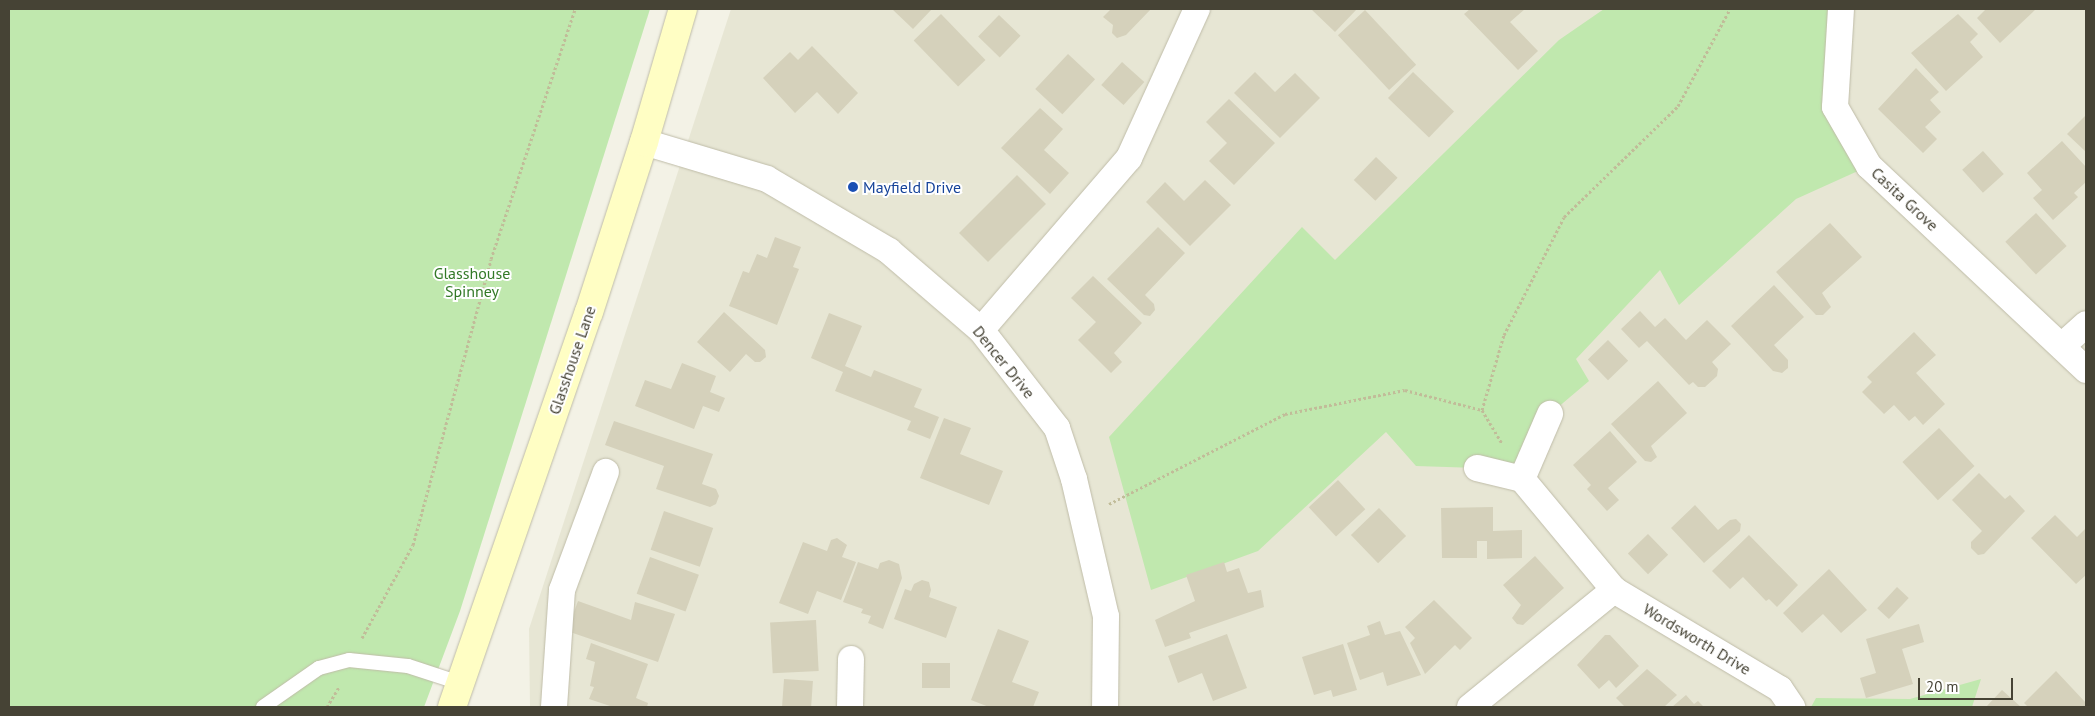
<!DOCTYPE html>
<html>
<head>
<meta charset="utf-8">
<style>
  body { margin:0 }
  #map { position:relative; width:2095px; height:716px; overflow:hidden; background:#f3f2e6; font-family:"PT Sans",sans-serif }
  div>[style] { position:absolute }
  .residential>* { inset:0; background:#e7e6d4 }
  .green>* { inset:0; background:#c0e8ae }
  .building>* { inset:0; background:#d5d1bb; transform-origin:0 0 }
  .path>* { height:3px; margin-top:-1.5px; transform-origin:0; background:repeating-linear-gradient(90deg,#c1bc99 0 2.5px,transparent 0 5px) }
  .roads { filter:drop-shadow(0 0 1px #bfbca8) drop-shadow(0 0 1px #bfbca8) }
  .lane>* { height:14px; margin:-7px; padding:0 7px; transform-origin:7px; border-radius:7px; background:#fff }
  .street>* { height:26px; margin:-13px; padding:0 13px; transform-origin:13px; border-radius:13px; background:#fff }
  .secondary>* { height:28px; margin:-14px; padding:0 14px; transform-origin:14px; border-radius:14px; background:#fffec4 }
  .dots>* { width:14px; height:14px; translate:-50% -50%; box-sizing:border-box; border:2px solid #fff; border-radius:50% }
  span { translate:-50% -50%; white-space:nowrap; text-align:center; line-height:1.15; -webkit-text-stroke:4px #fff; paint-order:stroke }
  .transit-label { font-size:16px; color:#164399 }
  .left { translate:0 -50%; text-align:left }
  .street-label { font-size:16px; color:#464335 }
  .park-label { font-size:16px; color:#337927 }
  .frame { position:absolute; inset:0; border:10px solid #464335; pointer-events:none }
  .scale { position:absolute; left:1918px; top:678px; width:95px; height:22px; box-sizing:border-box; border:2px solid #464335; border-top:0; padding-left:6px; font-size:15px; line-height:18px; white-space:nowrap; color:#464335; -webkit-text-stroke:4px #fff; paint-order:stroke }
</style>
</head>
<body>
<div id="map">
  <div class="residential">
    <div style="clip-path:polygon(731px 9px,2086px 9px,2086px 707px,530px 707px,529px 629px)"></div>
  </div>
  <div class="green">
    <div style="clip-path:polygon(9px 9px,650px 9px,460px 611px,424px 707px,9px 707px)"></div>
    <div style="clip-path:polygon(1604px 9px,1841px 9px,1835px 107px,1869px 166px,1796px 199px,1679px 305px,1660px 270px,1576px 359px,1589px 381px,1550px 414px,1522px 479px,1477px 468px,1416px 466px,1386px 432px,1258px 551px,1151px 590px,1109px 437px,1302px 227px,1335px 260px,1559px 40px)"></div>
    <div style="clip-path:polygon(1981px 679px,1972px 707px,1811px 707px,1816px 698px,1910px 699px)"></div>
  </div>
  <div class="building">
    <div style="clip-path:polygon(892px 9px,932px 9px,913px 29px)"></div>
    <div style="clip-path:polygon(1111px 9px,1151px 9px,1126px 35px,1117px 38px,1112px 33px,1113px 25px,1103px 17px)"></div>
    <div style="clip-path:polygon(1311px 9px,1357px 9px,1335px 32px)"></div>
    <div style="clip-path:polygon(1470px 9px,1525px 9px,1510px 22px,1538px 51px,1518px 70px,1464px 14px)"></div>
    <div style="clip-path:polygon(1986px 9px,2036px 9px,2000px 43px,1977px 18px)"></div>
    <div style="left:1365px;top:10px;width:75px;height:37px;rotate:47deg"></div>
    <div style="left:941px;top:14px;width:64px;height:38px;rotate:46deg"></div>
    <div style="clip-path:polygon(1958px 14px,1978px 34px,1970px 42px,1983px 57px,1946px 91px,1911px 53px)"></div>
    <div style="left:999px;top:15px;width:30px;height:30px;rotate:44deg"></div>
    <div style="clip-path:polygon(812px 46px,858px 93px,838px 114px,817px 92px,795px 113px,763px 78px,790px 52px,798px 60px)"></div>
    <div style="left:1068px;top:54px;width:37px;height:48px;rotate:43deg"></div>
    <div style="left:1122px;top:62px;width:30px;height:31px;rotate:42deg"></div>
    <div style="clip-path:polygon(1916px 68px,1939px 92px,1930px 100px,1941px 112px,1925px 127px,1937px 139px,1923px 153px,1878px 109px)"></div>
    <div style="clip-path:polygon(1255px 72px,1275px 92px,1295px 73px,1320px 98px,1280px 138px,1234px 93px)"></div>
    <div style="left:1413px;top:72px;width:57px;height:36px;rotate:44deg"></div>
    <div style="clip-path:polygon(1229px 99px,1275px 143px,1234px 185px,1209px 161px,1227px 143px,1206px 122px)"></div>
    <div style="clip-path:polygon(1040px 108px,1063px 129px,1044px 150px,1069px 173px,1050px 194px,1001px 148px)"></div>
    <div style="clip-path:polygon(2086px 115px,2086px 152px,2067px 134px)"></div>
    <div style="clip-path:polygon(2062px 141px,2086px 167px,2086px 182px,2074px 193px,2078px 197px,2053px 220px,2033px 198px,2042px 190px,2027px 173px)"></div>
    <div style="left:1983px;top:151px;width:31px;height:28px;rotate:48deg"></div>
    <div style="left:1376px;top:157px;width:30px;height:32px;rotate:44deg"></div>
    <div style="left:1017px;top:175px;width:41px;height:82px;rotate:45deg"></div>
    <div style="clip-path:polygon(1205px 180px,1231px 205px,1190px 246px,1146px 202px,1165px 182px,1184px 201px)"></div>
    <div style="left:2036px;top:213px;width:45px;height:42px;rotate:47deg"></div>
    <div style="clip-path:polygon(1830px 223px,1862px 257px,1822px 293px,1831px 307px,1823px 315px,1816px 315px,1776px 272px)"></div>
    <div style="clip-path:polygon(1158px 227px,1185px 253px,1145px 295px,1154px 304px,1155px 310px,1150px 316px,1144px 315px,1107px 279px)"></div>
    <div style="clip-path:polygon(775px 237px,801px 247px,793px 267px,799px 269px,777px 325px,729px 306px,743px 271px,749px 273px,757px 254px,767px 258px)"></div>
    <div style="clip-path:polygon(1093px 276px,1142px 323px,1114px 353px,1122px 362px,1111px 373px,1078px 340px,1096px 322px,1071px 298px)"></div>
    <div style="clip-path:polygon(1774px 285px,1804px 317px,1774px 345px,1788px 360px,1788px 368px,1782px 373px,1773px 371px,1731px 326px)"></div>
    <div style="clip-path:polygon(1640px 311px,1655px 327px,1665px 318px,1686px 340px,1707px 320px,1731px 344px,1712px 362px,1718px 369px,1717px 376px,1705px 387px,1698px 387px,1693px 382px,1689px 385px,1647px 341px,1639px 348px,1621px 329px)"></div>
    <div style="clip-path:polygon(724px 312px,765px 350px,766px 357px,760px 362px,755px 362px,746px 354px,730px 372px,697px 342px)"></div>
    <div style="clip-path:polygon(829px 313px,862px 326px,845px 366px,871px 377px,874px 370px,922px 389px,914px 407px,939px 417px,930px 439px,907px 430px,911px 421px,835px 391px,843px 372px,811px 358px)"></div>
    <div style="clip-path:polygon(1914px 332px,1936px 355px,1916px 373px,1945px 404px,1923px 425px,1915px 416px,1909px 421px,1894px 405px,1884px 414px,1862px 392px,1872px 382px,1867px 377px)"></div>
    <div style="left:1608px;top:340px;width:29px;height:28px;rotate:46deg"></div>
    <div style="clip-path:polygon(682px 363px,716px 376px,710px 392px,725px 398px,719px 412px,703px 406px,694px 429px,635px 406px,645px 380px,671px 389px)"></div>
    <div style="clip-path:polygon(1658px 381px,1687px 413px,1651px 446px,1657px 457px,1651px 462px,1645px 461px,1611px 424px)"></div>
    <div style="clip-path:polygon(944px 418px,971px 428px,960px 454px,1003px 471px,989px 505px,920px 478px)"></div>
    <div style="clip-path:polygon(614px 421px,713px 454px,702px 484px,716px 489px,719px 496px,716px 504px,710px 507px,656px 489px,664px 466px,605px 445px)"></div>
    <div style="left:1939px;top:428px;width:52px;height:50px;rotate:47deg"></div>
    <div style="clip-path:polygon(1610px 431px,1637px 462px,1608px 488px,1619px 500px,1607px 511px,1587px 489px,1591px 485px,1573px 465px)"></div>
    <div style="clip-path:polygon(1979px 473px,2005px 499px,2010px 495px,2025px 511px,1984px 554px,1978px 555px,1971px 548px,1971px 542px,1982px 531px,1952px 500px)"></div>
    <div style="left:1338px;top:480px;width:40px;height:40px;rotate:47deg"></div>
    <div style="clip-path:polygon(1695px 505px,1718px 530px,1730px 520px,1736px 519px,1741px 524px,1740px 531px,1704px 563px,1671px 528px)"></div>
    <div style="clip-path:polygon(1493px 507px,1493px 531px,1522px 530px,1522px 558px,1487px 559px,1487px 541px,1477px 541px,1477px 558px,1442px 558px,1441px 508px)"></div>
    <div style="left:1379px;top:508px;width:39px;height:39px;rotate:46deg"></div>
    <div style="left:664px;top:511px;width:52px;height:41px;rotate:19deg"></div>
    <div style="clip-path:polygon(2055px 515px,2077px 537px,2086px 528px,2086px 575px,2076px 584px,2031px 538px)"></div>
    <div style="left:1648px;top:534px;width:29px;height:28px;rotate:46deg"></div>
    <div style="clip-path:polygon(1749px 535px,1798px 585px,1777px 607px,1769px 599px,1766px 601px,1743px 577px,1730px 589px,1712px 571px)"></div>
    <div style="clip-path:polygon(837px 538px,847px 545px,842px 557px,856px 562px,841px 600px,817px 591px,808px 614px,779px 603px,803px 542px,827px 551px,831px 540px)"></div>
    <div style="clip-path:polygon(1535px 556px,1564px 588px,1523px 625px,1517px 624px,1512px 618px,1521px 605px,1503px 585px)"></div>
    <div style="left:650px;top:557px;width:52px;height:39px;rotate:20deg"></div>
    <div style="clip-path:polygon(889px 560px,899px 564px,902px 578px,883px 629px,868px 623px,871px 616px,861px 613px,863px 609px,843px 602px,858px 562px,878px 569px,880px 563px)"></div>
    <div style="clip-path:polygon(1224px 562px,1227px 572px,1239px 568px,1248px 593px,1261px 590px,1264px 607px,1189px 633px,1191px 638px,1165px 647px,1155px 620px,1195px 601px,1186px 575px)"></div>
    <div style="clip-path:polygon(1829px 569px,1867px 610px,1841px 633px,1823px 614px,1802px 633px,1783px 613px)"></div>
    <div style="clip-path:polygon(922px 580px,929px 582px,931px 590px,929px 597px,957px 607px,946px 638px,894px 619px,905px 589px,911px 591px,914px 584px)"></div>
    <div style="left:1897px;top:587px;width:16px;height:29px;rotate:43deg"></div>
    <div style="clip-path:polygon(1434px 600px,1472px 638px,1460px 650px,1455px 645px,1425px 674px,1410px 643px,1415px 638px,1405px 627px)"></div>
    <div style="clip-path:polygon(578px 601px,631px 620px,635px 602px,675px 614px,658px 662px,567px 631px)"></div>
    <div style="left:816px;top:620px;width:51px;height:46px;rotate:87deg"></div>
    <div style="clip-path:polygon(1380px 621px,1385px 635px,1400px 631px,1421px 675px,1387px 686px,1383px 672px,1360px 680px,1347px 643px,1370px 635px,1367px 626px)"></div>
    <div style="clip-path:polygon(1919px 624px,1924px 642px,1902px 649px,1913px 684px,1866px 698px,1860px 678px,1876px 673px,1866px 639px)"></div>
    <div style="clip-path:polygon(998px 629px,1029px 641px,1012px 682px,1039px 692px,1033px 707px,989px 707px,971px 700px)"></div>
    <div style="clip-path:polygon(1227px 634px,1247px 688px,1213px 701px,1202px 673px,1178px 683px,1168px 656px)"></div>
    <div style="clip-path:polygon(1605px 635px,1610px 635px,1639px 666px,1616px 688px,1609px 680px,1599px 689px,1577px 665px)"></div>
    <div style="clip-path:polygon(591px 643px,648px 664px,636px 698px,648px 703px,647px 707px,613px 707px,589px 699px,594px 687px,590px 686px,595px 662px,586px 659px)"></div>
    <div style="clip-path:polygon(1343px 644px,1357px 690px,1333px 697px,1331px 690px,1314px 695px,1302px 657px)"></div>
    <div style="left:950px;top:663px;width:25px;height:28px;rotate:90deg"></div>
    <div style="clip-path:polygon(1647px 669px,1677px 695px,1664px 707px,1625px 707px,1616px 698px)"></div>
    <div style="clip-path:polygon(2056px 671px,2086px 703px,2086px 707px,2028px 707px,2024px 703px)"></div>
    <div style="left:784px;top:679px;width:29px;height:28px;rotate:4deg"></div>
    <div style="clip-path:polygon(2002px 690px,2021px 707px,1986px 707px)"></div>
    <div style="clip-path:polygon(1686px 695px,1694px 704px,1698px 701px,1704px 707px,1672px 707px)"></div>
  </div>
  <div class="path">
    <div style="left:1482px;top:410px;width:78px;rotate:-73.7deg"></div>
    <div style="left:1504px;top:335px;width:132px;rotate:-63deg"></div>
    <div style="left:1564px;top:217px;width:159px;rotate:-44.2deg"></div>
    <div style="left:1678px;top:106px;width:110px;rotate:-61.8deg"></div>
    <div style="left:1109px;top:504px;width:198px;rotate:-27.1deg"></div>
    <div style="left:1285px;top:414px;width:122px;rotate:-11.3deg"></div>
    <div style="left:1405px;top:390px;width:80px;rotate:14.6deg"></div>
    <div style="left:1482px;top:410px;width:39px;rotate:59deg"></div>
    <div style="left:362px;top:638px;width:106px;rotate:-61.3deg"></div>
    <div style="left:413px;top:545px;width:296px;rotate:-74.7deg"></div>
    <div style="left:491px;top:259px;width:264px;rotate:-71.4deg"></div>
    <div style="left:327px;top:707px;width:23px;rotate:-59deg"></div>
  </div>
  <div class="roads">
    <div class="lane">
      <div style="left:263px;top:707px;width:68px;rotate:-34.9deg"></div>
      <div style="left:319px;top:668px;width:31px;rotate:-15deg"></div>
      <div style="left:349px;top:660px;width:59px;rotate:5.8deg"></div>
      <div style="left:408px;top:666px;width:55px;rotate:18.1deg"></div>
    </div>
    <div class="street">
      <div style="left:1841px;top:9px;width:98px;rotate:93.5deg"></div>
      <div style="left:1835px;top:107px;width:68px;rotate:60deg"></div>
      <div style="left:1869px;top:166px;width:298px;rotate:43.2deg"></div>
      <div style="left:644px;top:142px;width:128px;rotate:16.7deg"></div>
      <div style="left:767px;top:179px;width:142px;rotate:30.5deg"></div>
      <div style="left:889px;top:251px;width:121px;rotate:40.7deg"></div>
      <div style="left:981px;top:330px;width:124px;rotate:52.2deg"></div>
      <div style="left:1057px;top:428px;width:54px;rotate:71.6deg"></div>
      <div style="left:1074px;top:479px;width:141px;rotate:76.9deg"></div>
      <div style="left:1106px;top:616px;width:91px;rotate:90.6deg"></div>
      <div style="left:981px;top:330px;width:227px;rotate:-49.3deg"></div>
      <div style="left:1129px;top:158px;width:164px;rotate:-65.5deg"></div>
      <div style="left:2063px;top:345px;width:31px;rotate:-42deg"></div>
      <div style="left:1477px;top:468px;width:46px;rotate:13.7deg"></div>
      <div style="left:1522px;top:479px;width:144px;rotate:50.3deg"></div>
      <div style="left:1522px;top:479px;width:71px;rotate:-66.7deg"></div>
      <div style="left:554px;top:707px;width:117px;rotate:-86.1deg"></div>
      <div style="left:562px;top:590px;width:126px;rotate:-69.6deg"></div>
      <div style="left:850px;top:707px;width:48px;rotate:-88.8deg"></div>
      <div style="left:1470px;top:707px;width:186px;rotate:-39.1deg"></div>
      <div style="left:1614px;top:590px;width:193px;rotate:30.8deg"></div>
      <div style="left:1780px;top:689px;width:22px;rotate:56deg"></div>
    </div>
    <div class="secondary">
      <div style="left:452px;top:707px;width:418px;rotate:-70.9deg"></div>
      <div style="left:589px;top:312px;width:179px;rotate:-72.1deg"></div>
      <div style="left:644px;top:142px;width:139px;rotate:-73.7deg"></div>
    </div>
  </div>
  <div class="dots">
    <div style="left:853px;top:187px;background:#1a4fb4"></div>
  </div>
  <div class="transit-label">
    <span class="left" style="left:863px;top:187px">Mayfield Drive</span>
  </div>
  <div class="street-label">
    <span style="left:1905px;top:199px;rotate:43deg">Casita Grove</span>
    <span style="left:572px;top:360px;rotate:-71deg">Glasshouse Lane</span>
    <span style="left:1004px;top:362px;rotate:51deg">Dencer Drive</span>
    <span style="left:1697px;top:639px;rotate:31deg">Wordsworth Drive</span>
  </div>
  <div class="park-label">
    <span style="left:472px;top:282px">Glasshouse<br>Spinney</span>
  </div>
  <div class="frame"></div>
  <div class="scale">20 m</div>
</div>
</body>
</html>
